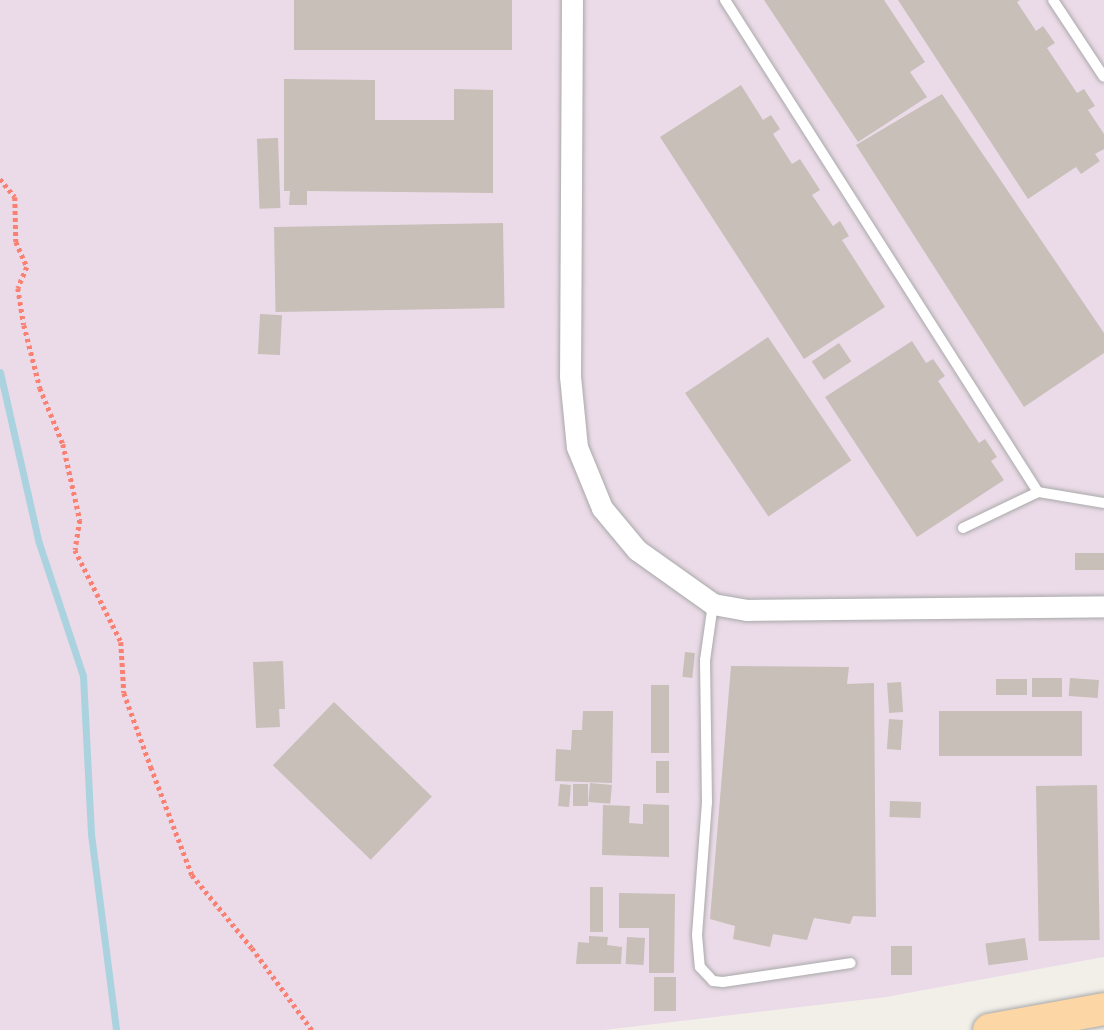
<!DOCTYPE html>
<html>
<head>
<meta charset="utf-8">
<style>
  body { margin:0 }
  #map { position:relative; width:1104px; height:1030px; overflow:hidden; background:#f2efe9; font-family:"Asap Condensed",sans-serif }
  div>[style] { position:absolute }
  .industrial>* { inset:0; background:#ebdbe8 }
  .stream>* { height:7px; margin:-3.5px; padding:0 3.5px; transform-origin:3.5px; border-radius:3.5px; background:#aad3df }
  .building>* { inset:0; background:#c7bfb8; transform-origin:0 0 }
  .path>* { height:4.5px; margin-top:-2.25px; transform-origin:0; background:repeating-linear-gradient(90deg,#fa8072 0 3.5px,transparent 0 7px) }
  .roads { filter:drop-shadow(0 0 2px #a9a9a9) drop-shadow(0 0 2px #a9a9a9) }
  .lane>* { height:10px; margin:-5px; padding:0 5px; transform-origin:5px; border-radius:5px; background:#fff }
  .street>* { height:21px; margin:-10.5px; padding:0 10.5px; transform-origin:10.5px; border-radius:10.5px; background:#fff }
  .primary>* { height:32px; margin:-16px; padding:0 16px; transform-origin:16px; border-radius:16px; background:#fcd6a4 }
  span { translate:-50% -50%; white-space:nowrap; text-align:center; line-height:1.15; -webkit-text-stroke:5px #fff; paint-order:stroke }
</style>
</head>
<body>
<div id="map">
  <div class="industrial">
    <div style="clip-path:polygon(0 0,1104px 0,1104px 957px,886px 997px,604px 1030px,0 1030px)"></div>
  </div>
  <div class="stream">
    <div style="left:0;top:372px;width:175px;rotate:77.2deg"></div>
    <div style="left:39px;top:543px;width:140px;rotate:71.7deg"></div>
    <div style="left:83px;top:676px;width:158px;rotate:87.1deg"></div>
    <div style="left:91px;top:834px;width:198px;rotate:82.7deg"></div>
  </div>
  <div class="building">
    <div style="left:294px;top:0;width:218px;height:50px"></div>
    <div style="clip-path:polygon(764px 0,884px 0,925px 62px,910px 72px,927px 97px,858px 142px)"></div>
    <div style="clip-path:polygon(898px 0,1020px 0,1017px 2px,1036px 31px,1043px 26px,1055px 43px,1047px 48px,1077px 93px,1084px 89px,1095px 106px,1088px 110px,1104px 134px,1104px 149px,1095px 154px,1100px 161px,1081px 174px,1076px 167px,1028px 199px)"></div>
    <div style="clip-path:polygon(284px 79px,375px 80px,375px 120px,454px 120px,454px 89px,493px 90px,493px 193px,307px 191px,307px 205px,289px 205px,290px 191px,284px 191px)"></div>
    <div style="clip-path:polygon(741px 85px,763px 120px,771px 115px,780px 129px,773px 134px,792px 164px,800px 159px,820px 190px,812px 195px,833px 226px,840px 221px,849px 236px,842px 240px,885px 307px,804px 359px,660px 137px)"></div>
    <div style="clip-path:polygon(942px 94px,1104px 333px,1104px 353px,1024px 407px,856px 145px)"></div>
    <div style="left:278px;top:138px;width:70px;height:21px;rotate:88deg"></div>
    <div style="left:503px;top:223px;width:85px;height:229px;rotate:89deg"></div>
    <div style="left:260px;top:314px;width:22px;height:40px;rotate:3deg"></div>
    <div style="left:768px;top:337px;width:149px;height:100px;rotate:56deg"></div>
    <div style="clip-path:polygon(912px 341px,926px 363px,933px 359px,945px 376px,938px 381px,979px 443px,985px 439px,997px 457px,991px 461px,1004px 480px,917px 537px,825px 397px)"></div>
    <div style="left:839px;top:343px;width:22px;height:33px;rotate:56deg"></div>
    <div style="left:1075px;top:553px;width:29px;height:17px"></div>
    <div style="left:685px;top:652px;width:10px;height:25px;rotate:6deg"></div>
    <div style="clip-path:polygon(283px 661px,285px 709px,279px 709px,280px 727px,256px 728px,253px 662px)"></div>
    <div style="clip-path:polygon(731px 666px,849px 667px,847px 684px,874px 683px,876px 917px,853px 916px,850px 924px,814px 918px,807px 940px,773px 934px,770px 947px,733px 939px,735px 926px,710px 919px)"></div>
    <div style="left:1032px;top:678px;width:30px;height:19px"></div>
    <div style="left:1070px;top:678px;width:29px;height:18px;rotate:4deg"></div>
    <div style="left:996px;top:679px;width:31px;height:16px"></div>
    <div style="left:901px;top:682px;width:30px;height:14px;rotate:86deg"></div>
    <div style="left:669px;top:685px;width:68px;height:18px;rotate:90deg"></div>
    <div style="left:334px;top:702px;width:136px;height:88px;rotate:44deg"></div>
    <div style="clip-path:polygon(583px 711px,613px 711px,612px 783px,555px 781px,556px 749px,571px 750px,572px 730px,582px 730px)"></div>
    <div style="left:939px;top:711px;width:143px;height:45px"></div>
    <div style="left:889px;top:719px;width:14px;height:30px;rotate:4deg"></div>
    <div style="left:656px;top:761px;width:13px;height:32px"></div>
    <div style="left:590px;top:783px;width:22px;height:19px;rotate:5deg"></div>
    <div style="left:560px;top:784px;width:11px;height:22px;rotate:5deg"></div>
    <div style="left:573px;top:784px;width:15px;height:22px"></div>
    <div style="left:1097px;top:785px;width:155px;height:61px;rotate:89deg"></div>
    <div style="left:890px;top:801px;width:31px;height:16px;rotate:2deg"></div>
    <div style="clip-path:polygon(643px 804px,669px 805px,669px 857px,602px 855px,603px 805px,630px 806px,629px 823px,643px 824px)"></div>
    <div style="left:590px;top:887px;width:13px;height:45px"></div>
    <div style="clip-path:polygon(619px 893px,675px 894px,674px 973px,649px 973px,649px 928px,619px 928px)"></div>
    <div style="clip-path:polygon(589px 936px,608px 937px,607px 945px,622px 947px,621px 964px,576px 964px,578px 942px,589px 943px)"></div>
    <div style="left:627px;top:937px;width:18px;height:27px;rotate:3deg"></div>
    <div style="left:1025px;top:938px;width:22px;height:40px;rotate:82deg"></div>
    <div style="left:891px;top:946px;width:21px;height:29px"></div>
    <div style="left:654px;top:977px;width:22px;height:34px"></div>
  </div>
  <div class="path">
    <div style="left:0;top:179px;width:23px;rotate:50deg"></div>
    <div style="left:15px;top:197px;width:45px;rotate:88.7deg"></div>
    <div style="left:16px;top:242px;width:27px;rotate:66deg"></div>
    <div style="left:27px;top:267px;width:23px;rotate:113deg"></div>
    <div style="left:18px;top:288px;width:37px;rotate:81deg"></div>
    <div style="left:24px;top:325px;width:65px;rotate:75.7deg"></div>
    <div style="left:40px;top:388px;width:61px;rotate:67.7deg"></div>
    <div style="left:63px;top:444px;width:78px;rotate:77.4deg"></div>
    <div style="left:80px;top:520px;width:30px;rotate:99deg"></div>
    <div style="left:75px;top:550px;width:103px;rotate:63.4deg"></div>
    <div style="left:121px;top:642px;width:51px;rotate:86.6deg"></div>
    <div style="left:124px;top:693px;width:79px;rotate:70deg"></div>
    <div style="left:151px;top:767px;width:116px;rotate:69.2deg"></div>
    <div style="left:192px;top:875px;width:94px;rotate:50.6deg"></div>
    <div style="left:252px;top:948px;width:102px;rotate:53.8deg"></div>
  </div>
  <div class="roads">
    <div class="lane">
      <div style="left:725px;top:0;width:583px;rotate:57.54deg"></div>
      <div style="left:1053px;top:0;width:92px;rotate:56.5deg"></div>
      <div style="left:963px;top:528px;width:83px;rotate:-25.6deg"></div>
      <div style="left:1038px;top:492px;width:67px;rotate:9.5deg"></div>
      <div style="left:713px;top:604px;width:57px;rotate:98.1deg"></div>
      <div style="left:705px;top:660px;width:142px;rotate:89.2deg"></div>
      <div style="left:707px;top:802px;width:133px;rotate:94.3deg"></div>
      <div style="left:697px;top:935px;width:32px;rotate:85deg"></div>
      <div style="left:700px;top:967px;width:19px;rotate:47deg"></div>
      <div style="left:713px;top:981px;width:10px;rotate:6deg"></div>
      <div style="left:723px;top:982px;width:129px;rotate:-8.4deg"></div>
    </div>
    <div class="street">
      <div style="left:572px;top:0;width:376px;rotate:90.3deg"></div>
      <div style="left:570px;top:376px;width:71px;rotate:84.4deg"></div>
      <div style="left:577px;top:447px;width:66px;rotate:67.7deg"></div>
      <div style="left:602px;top:508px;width:55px;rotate:50.2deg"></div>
      <div style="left:637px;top:550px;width:93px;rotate:35.4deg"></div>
      <div style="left:713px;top:604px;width:35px;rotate:10deg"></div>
      <div style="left:747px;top:610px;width:357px;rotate:-0.6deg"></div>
    </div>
    <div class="primary">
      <div style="left:989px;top:1030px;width:117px;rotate:-10.3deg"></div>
    </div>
  </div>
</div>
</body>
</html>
